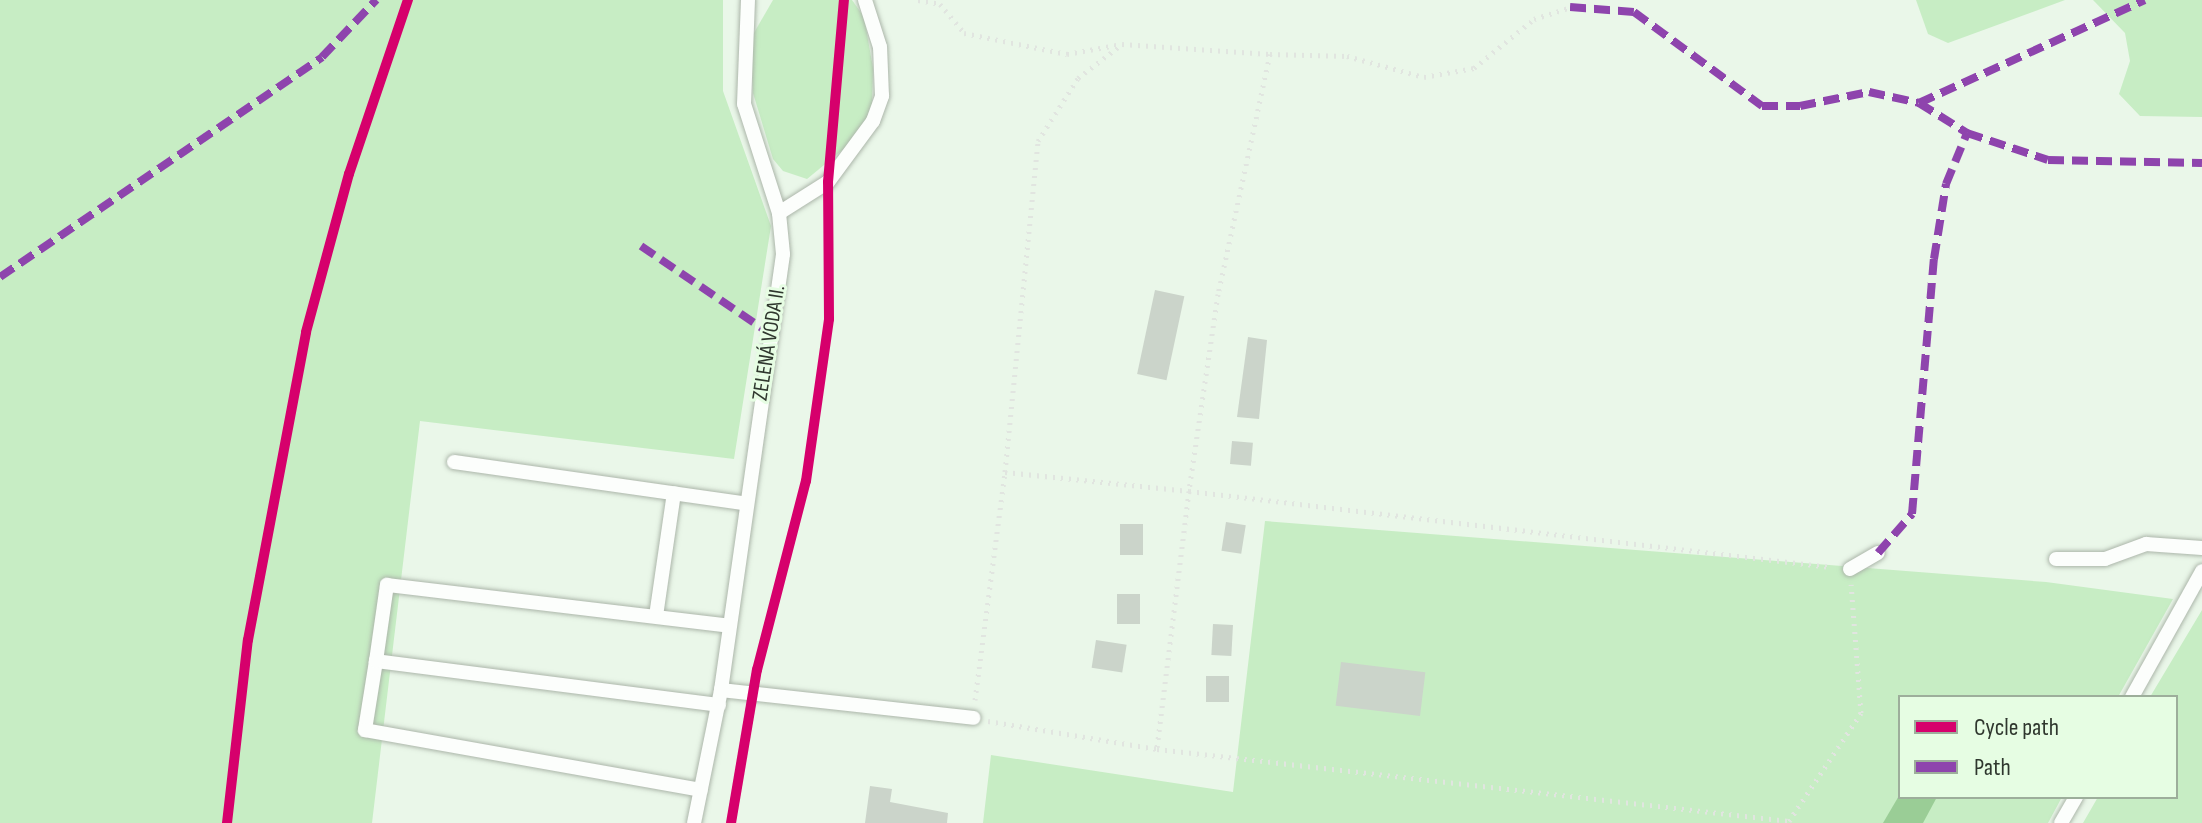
<!DOCTYPE html>
<html>
<head>
<meta charset="utf-8">
<style>
  body { margin:0 }
  #map { position:relative; width:2202px; height:823px; overflow:hidden; background:#eaf7e9; font-family:"Sofia Sans Condensed",sans-serif }
  div>[style] { position:absolute }
  .green>* { inset:0; background:#c7edc4 }
  .water>* { inset:0; background:#9acd96 }
  .building>* { inset:0; background:#cbd4ca; transform-origin:0 0 }
  .path>* { height:5px; margin-top:-2.5px; transform-origin:0; background:repeating-linear-gradient(90deg,#e1e5e0 0 2px,transparent 0 8px) }
  .roads { filter:drop-shadow(0 0 2px #acb6aa) drop-shadow(0 0 2px #acb6aa) }
  .lane>* { height:14px; margin:-7px; padding:0 7px; transform-origin:7px; border-radius:7px; background:#fcfefc }
  .quiet>* { height:8px; margin-top:-4px; transform-origin:0; background:repeating-linear-gradient(90deg,#8e44ad 0 16px,transparent 0 24px) }
  .cycleway>* { height:10px; margin:-5px; padding:0 5px; transform-origin:5px; border-radius:5px; background:#d6006c }
  span { translate:-50% -50%; white-space:nowrap; text-align:center; line-height:1.15; -webkit-text-stroke:6px #e6fde3; paint-order:stroke }
  .street-label { font-size:22px; color:#2f372e }
  .legend { position:absolute; left:1898px; top:695px; width:280px; height:104px; box-sizing:border-box; background:#e6fde3; border:2px solid #9dae9b; margin:0; padding:10px 14px; list-style:none; font-size:24px; color:#2f372e }
  .legend li { display:flex; align-items:center; gap:16px; height:40px }
  .legend b { width:40px; border:2px solid #9dae9b }
</style>
</head>
<body>
<div id="map">
  <div class="green">
    <div style="clip-path:polygon(0 0,723px 0,723px 91px,771px 226px,734px 459px,420px 421px,372px 823px,0 823px)"></div>
    <div style="clip-path:polygon(773px 0,852px 0,864px 17px,873px 68px,872px 106px,857px 138px,807px 179px,783px 171px,773px 159px,753px 93px,751px 38px)"></div>
    <div style="clip-path:polygon(1916px 0,2065px 0,1948px 43px,1928px 34px)"></div>
    <div style="clip-path:polygon(2093px 0,2202px 0,2202px 117px,2140px 116px,2119px 94px,2130px 61px,2125px 33px)"></div>
    <div style="clip-path:polygon(1265px 521px,2046px 582px,2173px 599px,2118px 697px,1900px 697px,1900px 797px,2062px 797px,2048px 823px,983px 823px,991px 755px,1233px 792px)"></div>
    <div style="clip-path:polygon(2202px 610px,2202px 823px,2083px 823px,2098px 797px,2176px 797px,2176px 697px,2150px 697px)"></div>
  </div>
  <div class="water">
    <div style="clip-path:polygon(1900px 794px,1937px 797px,1923px 823px,1883px 823px)"></div>
  </div>
  <div class="building">
    <div style="left:1155px;top:290px;width:30px;height:86px;rotate:12deg"></div>
    <div style="clip-path:polygon(1248px 337px,1267px 340px,1259px 419px,1237px 417px)"></div>
    <div style="left:1232px;top:441px;width:21px;height:23px;rotate:5deg"></div>
    <div style="left:1226px;top:522px;width:20px;height:29px;rotate:9deg"></div>
    <div style="left:1120px;top:524px;width:23px;height:31px"></div>
    <div style="left:1117px;top:594px;width:23px;height:30px"></div>
    <div style="left:1213px;top:624px;width:20px;height:31px;rotate:3deg"></div>
    <div style="left:1096px;top:640px;width:31px;height:28px;rotate:9deg"></div>
    <div style="left:1341px;top:662px;width:85px;height:44px;rotate:7deg"></div>
    <div style="left:1206px;top:676px;width:23px;height:26px"></div>
    <div style="clip-path:polygon(870px 786px,892px 789px,890px 802px,948px 813px,947px 823px,865px 823px)"></div>
  </div>
  <div class="path">
    <div style="left:918px;top:0;width:22px;rotate:10deg"></div>
    <div style="left:940px;top:4px;width:38px;rotate:50deg"></div>
    <div style="left:964px;top:33px;width:105px;rotate:11.5deg"></div>
    <div style="left:1067px;top:54px;width:56px;rotate:-10.3deg"></div>
    <div style="left:1122px;top:44px;width:148px;rotate:3.9deg"></div>
    <div style="left:1270px;top:54px;width:246px;rotate:102.2deg"></div>
    <div style="left:1218px;top:294px;width:199px;rotate:98.4deg"></div>
    <div style="left:1189px;top:491px;width:646px;rotate:6.75deg"></div>
    <div style="left:1270px;top:54px;width:77px;rotate:1.5deg"></div>
    <div style="left:1347px;top:56px;width:80px;rotate:15.3deg"></div>
    <div style="left:1424px;top:77px;width:51px;rotate:-10.2deg"></div>
    <div style="left:1474px;top:68px;width:77px;rotate:-39.2deg"></div>
    <div style="left:1534px;top:19px;width:38px;rotate:-18deg"></div>
    <div style="left:1005px;top:472px;width:333px;rotate:-84.3deg"></div>
    <div style="left:1038px;top:141px;width:75px;rotate:-57.6deg"></div>
    <div style="left:1078px;top:78px;width:54px;rotate:-37.5deg"></div>
    <div style="left:975px;top:700px;width:230px;rotate:-82.5deg"></div>
    <div style="left:1005px;top:472px;width:185px;rotate:5.9deg"></div>
    <div style="left:1189px;top:491px;width:260px;rotate:97.1deg"></div>
    <div style="left:988px;top:721px;width:171px;rotate:9.4deg"></div>
    <div style="left:1157px;top:749px;width:636px;rotate:6.5deg"></div>
    <div style="left:1789px;top:821px;width:130px;rotate:-56.3deg"></div>
    <div style="left:1861px;top:713px;width:129px;rotate:-94.4deg"></div>
  </div>
  <div class="roads">
    <div class="lane">
      <div style="left:779px;top:213px;width:58px;rotate:-32.3deg"></div>
      <div style="left:828px;top:182px;width:76px;rotate:-53.6deg"></div>
      <div style="left:873px;top:121px;width:27px;rotate:-70deg"></div>
      <div style="left:882px;top:96px;width:49px;rotate:-92.3deg"></div>
      <div style="left:880px;top:47px;width:49px;rotate:-107.7deg"></div>
      <div style="left:454px;top:462px;width:292px;rotate:8.1deg"></div>
      <div style="left:2056px;top:559px;width:49px"></div>
      <div style="left:2105px;top:559px;width:44px;rotate:-20.1deg"></div>
      <div style="left:2146px;top:544px;width:56px;rotate:4.1deg"></div>
      <div style="left:1850px;top:569px;width:32px;rotate:-30deg"></div>
      <div style="left:656px;top:616px;width:124px;rotate:-81.7deg"></div>
      <div style="left:376px;top:661px;width:70px;rotate:99.1deg"></div>
      <div style="left:365px;top:730px;width:341px;rotate:10.1deg"></div>
      <div style="left:721px;top:690px;width:254px;rotate:6.3deg"></div>
      <div style="left:2132px;top:697px;width:144px;rotate:-60.9deg"></div>
      <div style="left:719px;top:705px;width:346px;rotate:-172.7deg"></div>
      <div style="left:376px;top:661px;width:77px;rotate:-81.8deg"></div>
      <div style="left:387px;top:585px;width:344px;rotate:6.8deg"></div>
      <div style="left:694px;top:823px;width:136px;rotate:-78.5deg"></div>
      <div style="left:721px;top:690px;width:440px;rotate:-81.9deg"></div>
      <div style="left:783px;top:254px;width:41px;rotate:-95.6deg"></div>
      <div style="left:779px;top:213px;width:114px;rotate:-107.8deg"></div>
      <div style="left:744px;top:104px;width:104px;rotate:-87.8deg"></div>
      <div style="left:2061px;top:823px;width:30px;rotate:-60deg"></div>
    </div>
  </div>
  <div class="quiet">
    <div style="left:1570px;top:7px;width:64px;rotate:4.5deg"></div>
    <div style="left:1634px;top:12px;width:159px;rotate:36.3deg"></div>
    <div style="left:1762px;top:106px;width:38px"></div>
    <div style="left:1800px;top:106px;width:70px;rotate:-11.5deg"></div>
    <div style="left:1869px;top:92px;width:51px;rotate:12.4deg"></div>
    <div style="left:1919px;top:103px;width:248px;rotate:-24.5deg"></div>
    <div style="left:1919px;top:103px;width:57px;rotate:32deg"></div>
    <div style="left:1967px;top:133px;width:85px;rotate:18.4deg"></div>
    <div style="left:2048px;top:160px;width:154px;rotate:1.1deg"></div>
    <div style="left:641px;top:246px;width:158px;rotate:34.2deg"></div>
    <div style="left:0;top:277px;width:390px;rotate:-34.3deg"></div>
    <div style="left:322px;top:57px;width:79px;rotate:-46.5deg"></div>
    <div style="left:1878px;top:553px;width:52px;rotate:-48.9deg"></div>
    <div style="left:1912px;top:514px;width:256px;rotate:-85.1deg"></div>
    <div style="left:1934px;top:259px;width:76px;rotate:-80.9deg"></div>
    <div style="left:1946px;top:184px;width:55px;rotate:-67.6deg"></div>
  </div>
  <div class="cycleway">
    <div style="left:227px;top:823px;width:184px;rotate:-83.5deg"></div>
    <div style="left:248px;top:640px;width:313px;rotate:-79.3deg"></div>
    <div style="left:306px;top:332px;width:164px;rotate:-74.8deg"></div>
    <div style="left:349px;top:174px;width:184px;rotate:-71.3deg"></div>
    <div style="left:731px;top:823px;width:155px;rotate:-80.4deg"></div>
    <div style="left:757px;top:670px;width:195px;rotate:-75.5deg"></div>
    <div style="left:806px;top:481px;width:164px;rotate:-81.9deg"></div>
    <div style="left:829px;top:319px;width:137px;rotate:-90.4deg"></div>
    <div style="left:828px;top:182px;width:183px;rotate:-85deg"></div>
  </div>
  <div class="street-label">
    <span style="left:769px;top:343px;rotate:-81deg">ZELENÁ VODA II.</span>
  </div>
  <ul class="legend">
  <li><b style="height:10px;background:#d6006c"></b>Cycle path</li>
  <li><b style="height:10px;background:#8e44ad"></b>Path</li>
  </ul>
</div>
</body>
</html>
